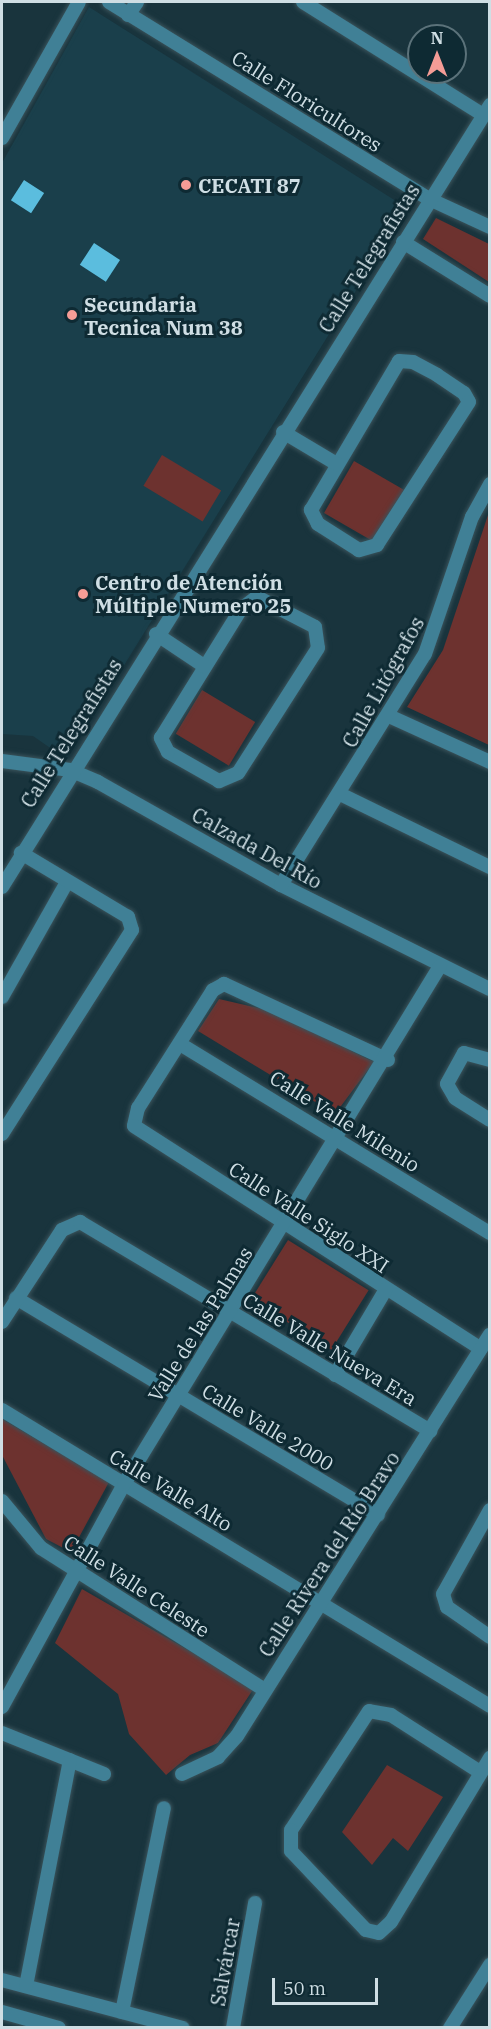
<!DOCTYPE html>
<html>
<head>
<meta charset="utf-8">
<style>
  body { margin:0 }
  #map { position:relative; width:491px; height:2029px; overflow:hidden; background:#19343d; font-family:"IBM Plex Serif",serif }
  div>[style] { position:absolute }
  .built>* { inset:0; background:#1a3f4b }
  .green>* { inset:0; background:#6d322f; transform-origin:0 0 }
  .building>* { inset:0; background:#5bbdde; transform-origin:0 0 }
  .roads { filter:drop-shadow(0 0 2px #3a535b) drop-shadow(0 0 2px #3a535b) }
  .minor>* { height:14px; margin:-7px; padding:0 7px; transform-origin:7px; border-radius:7px; background:#408096 }
  .dots>* { width:16px; height:16px; translate:-50% -50%; box-sizing:border-box; border:3px solid #0e2a33; border-radius:50% }
  span { translate:-50% -50%; white-space:nowrap; text-align:center; line-height:1.15; -webkit-text-stroke:6px #0e2a33; paint-order:stroke }
  .street-label { font-size:20px; color:#cfdee4 }
  .poi-label { font-size:20px; color:#cfdee4; font-weight:700 }
  .left { translate:0 -50%; text-align:left }
  .frame { position:absolute; inset:0; border:3px solid #cfdee4; pointer-events:none }
  .north { position:absolute; left:407px; top:24px; width:60px; height:60px; box-sizing:border-box; background:#0e2a33; border:2px solid #5b727a; border-radius:50%; rotate:0deg; font-size:16px; font-weight:700; line-height:24px; text-align:center; color:#cfdee4 }
  .north::after { content:''; display:block; margin:auto; width:21px; height:27px; background:#f59c96; clip-path:polygon(50% 0,100% 100%,50% 72%,0 100%) }
  .scale { position:absolute; left:272px; top:1978px; width:106px; height:27px; box-sizing:border-box; border:3px solid #cfdee4; border-top:0; padding-left:8px; font-size:18px; line-height:21px; white-space:nowrap; color:#cfdee4; -webkit-text-stroke:4px #0e2a33; paint-order:stroke }
</style>
</head>
<body>
<div id="map">
  <div class="built">
    <div style="clip-path:polygon(89px 7px,407px 208px,66px 759px,33px 736px,2px 734px,2px 163px)"></div>
  </div>
  <div class="green">
    <div style="clip-path:polygon(436px 218px,489px 244px,489px 282px,423px 239px)"></div>
    <div style="left:162px;top:455px;width:69px;height:36px;rotate:31deg"></div>
    <div style="left:354px;top:461px;width:58px;height:60px;rotate:30deg"></div>
    <div style="clip-path:polygon(489px 512px,489px 745px,407px 707px,443px 650px)"></div>
    <div style="left:202px;top:690px;width:62px;height:51px;rotate:31deg"></div>
    <div style="clip-path:polygon(219px 999px,267px 1010px,374px 1062px,335px 1114px,198px 1031px)"></div>
    <div style="left:288px;top:1240px;width:95px;height:70px;rotate:32deg"></div>
    <div style="clip-path:polygon(2px 1419px,109px 1482px,71px 1552px,46px 1539px,2px 1455px)"></div>
    <div style="clip-path:polygon(82px 1589px,254px 1688px,218px 1743px,190px 1755px,166px 1775px,129px 1734px,118px 1694px,55px 1643px)"></div>
    <div style="clip-path:polygon(387px 1765px,443px 1797px,408px 1851px,393px 1838px,372px 1865px,342px 1832px)"></div>
  </div>
  <div class="building">
    <div style="left:24px;top:180px;width:24px;height:24px;rotate:33deg"></div>
    <div style="left:94px;top:243px;width:31px;height:26px;rotate:33deg"></div>
  </div>
  <div class="roads">
    <div class="minor">
      <div style="left:109px;top:2px;width:374px;rotate:31.6deg"></div>
      <div style="left:427px;top:198px;width:69px;rotate:24.7deg"></div>
      <div style="left:303px;top:2px;width:213px;rotate:32.1deg"></div>
      <div style="left:128px;top:15px;width:16px;rotate:-55deg"></div>
      <div style="left:2px;top:138px;width:156px;rotate:-60.5deg"></div>
      <div style="left:403px;top:242px;width:102px;rotate:31.8deg"></div>
      <div style="left:399px;top:361px;width:14px;rotate:4deg"></div>
      <div style="left:413px;top:362px;width:27px;rotate:28deg"></div>
      <div style="left:437px;top:375px;width:32px;rotate:34deg"></div>
      <div style="left:464px;top:393px;width:10px;rotate:61deg"></div>
      <div style="left:469px;top:402px;width:170px;rotate:122.8deg"></div>
      <div style="left:377px;top:545px;width:19px;rotate:164deg"></div>
      <div style="left:359px;top:550px;width:49px;rotate:-147.6deg"></div>
      <div style="left:318px;top:524px;width:16px;rotate:-117deg"></div>
      <div style="left:311px;top:510px;width:173px;rotate:-59.4deg"></div>
      <div style="left:283px;top:432px;width:63px;rotate:30.7deg"></div>
      <div style="left:257px;top:597px;width:65px;rotate:27.3deg"></div>
      <div style="left:315px;top:627px;width:21px;rotate:82deg"></div>
      <div style="left:318px;top:648px;width:148px;rotate:122.6deg"></div>
      <div style="left:238px;top:773px;width:21px;rotate:157deg"></div>
      <div style="left:219px;top:781px;width:59px;rotate:-150.4deg"></div>
      <div style="left:168px;top:752px;width:16px;rotate:-117deg"></div>
      <div style="left:161px;top:738px;width:152px;rotate:-58.2deg"></div>
      <div style="left:241px;top:609px;width:20px;rotate:-37deg"></div>
      <div style="left:156px;top:634px;width:58px;rotate:33.7deg"></div>
      <div style="left:389px;top:716px;width:111px;rotate:24.5deg"></div>
      <div style="left:2px;top:761px;width:69px;rotate:7.5deg"></div>
      <div style="left:70px;top:770px;width:30px;rotate:23deg"></div>
      <div style="left:98px;top:782px;width:210px;rotate:29.4deg"></div>
      <div style="left:281px;top:885px;width:233px;rotate:26.5deg"></div>
      <div style="left:340px;top:794px;width:167px;rotate:26deg"></div>
      <div style="left:281px;top:885px;width:272px;rotate:-58.1deg"></div>
      <div style="left:425px;top:654px;width:145px;rotate:-71.1deg"></div>
      <div style="left:472px;top:517px;width:38px;rotate:-61deg"></div>
      <div style="left:2px;top:887px;width:922px;rotate:-58.03deg"></div>
      <div style="left:2px;top:997px;width:132px;rotate:-60.5deg"></div>
      <div style="left:180px;top:1044px;width:363px;rotate:31.4deg"></div>
      <div style="left:388px;top:1060px;width:181px;rotate:-155.1deg"></div>
      <div style="left:224px;top:984px;width:13px;rotate:151deg"></div>
      <div style="left:213px;top:990px;width:140px;rotate:122.4deg"></div>
      <div style="left:138px;top:1108px;width:18px;rotate:103deg"></div>
      <div style="left:134px;top:1126px;width:412px;rotate:32.7deg"></div>
      <div style="left:490px;top:1060px;width:27px;rotate:-165deg"></div>
      <div style="left:464px;top:1053px;width:35px;rotate:119deg"></div>
      <div style="left:447px;top:1084px;width:16px;rotate:60deg"></div>
      <div style="left:455px;top:1098px;width:41px;rotate:32.2deg"></div>
      <div style="left:2px;top:1134px;width:242px;rotate:-57.5deg"></div>
      <div style="left:132px;top:930px;width:14px;rotate:-107deg"></div>
      <div style="left:128px;top:917px;width:125px;rotate:-149.1deg"></div>
      <div style="left:16px;top:1298px;width:422px;rotate:30.9deg"></div>
      <div style="left:2px;top:1322px;width:110px;rotate:-56.9deg"></div>
      <div style="left:62px;top:1230px;width:20px;rotate:-24deg"></div>
      <div style="left:80px;top:1222px;width:408px;rotate:30.8deg"></div>
      <div style="left:335px;top:1375px;width:100px;rotate:-59.3deg"></div>
      <div style="left:2px;top:1410px;width:571px;rotate:31.24deg"></div>
      <div style="left:2px;top:1501px;width:61px;rotate:50.3deg"></div>
      <div style="left:41px;top:1548px;width:265px;rotate:32.4deg"></div>
      <div style="left:490px;top:1510px;width:96px;rotate:119.2deg"></div>
      <div style="left:443px;top:1594px;width:14px;rotate:73deg"></div>
      <div style="left:447px;top:1607px;width:52px;rotate:34.9deg"></div>
      <div style="left:2px;top:1707px;width:254px;rotate:-61.3deg"></div>
      <div style="left:124px;top:1484px;width:607px;rotate:-58.62deg"></div>
      <div style="left:2px;top:1733px;width:110px;rotate:21.9deg"></div>
      <div style="left:480px;top:1772px;width:106px;rotate:-147.4deg"></div>
      <div style="left:391px;top:1715px;width:22px;rotate:-170deg"></div>
      <div style="left:369px;top:1711px;width:142px;rotate:123.2deg"></div>
      <div style="left:291px;top:1830px;width:21px;rotate:90deg"></div>
      <div style="left:291px;top:1851px;width:109px;rotate:46.5deg"></div>
      <div style="left:366px;top:1930px;width:13px;rotate:13deg"></div>
      <div style="left:379px;top:1933px;width:16px;rotate:-43deg"></div>
      <div style="left:391px;top:1922px;width:192px;rotate:-58.9deg"></div>
      <div style="left:182px;top:1774px;width:40px;rotate:-25deg"></div>
      <div style="left:218px;top:1757px;width:28px;rotate:-48deg"></div>
      <div style="left:237px;top:1736px;width:474px;rotate:-57.8deg"></div>
      <div style="left:2px;top:1980px;width:187px;rotate:14.9deg"></div>
      <div style="left:26px;top:1986px;width:230px;rotate:-79deg"></div>
      <div style="left:2px;top:2012px;width:59px;rotate:15.7deg"></div>
      <div style="left:122px;top:2012px;width:208px;rotate:-78.4deg"></div>
      <div style="left:233px;top:2028px;width:127px;rotate:-80deg"></div>
      <div style="left:450px;top:2028px;width:75px;rotate:-57.6deg"></div>
    </div>
  </div>
  <div class="dots">
    <div style="left:186px;top:185px;background:#f59c96"></div>
    <div style="left:72px;top:315px;background:#f59c96"></div>
    <div style="left:83px;top:594px;background:#f59c96"></div>
  </div>
  <div class="street-label">
    <span style="left:307px;top:101px;rotate:32deg">Calle Floricultores</span>
    <span style="left:369px;top:258px;rotate:-58deg">Calle Telegrafistas</span>
    <span style="left:383px;top:682px;rotate:-61deg">Calle Litógrafos</span>
    <span style="left:71px;top:733px;rotate:-58deg">Calle Telegrafistas</span>
    <span style="left:257px;top:848px;rotate:29deg">Calzada Del Río</span>
    <span style="left:345px;top:1121px;rotate:32deg">Calle Valle Milenio</span>
    <span style="left:309px;top:1217px;rotate:33deg">Calle Valle Siglo XXI</span>
    <span style="left:200px;top:1324px;rotate:-58deg">Valle de las Palmas</span>
    <span style="left:330px;top:1349px;rotate:31deg">Calle Valle Nueva Era</span>
    <span style="left:268px;top:1427px;rotate:31deg">Calle Valle 2000</span>
    <span style="left:171px;top:1490px;rotate:31deg">Calle Valle Alto</span>
    <span style="left:329px;top:1554px;rotate:-57deg">Calle Rivera del Río Bravo</span>
    <span style="left:137px;top:1586px;rotate:33deg">Calle Valle Celeste</span>
    <span style="left:225px;top:1962px;rotate:-80deg">Salvárcar</span>
  </div>
  <div class="poi-label">
    <span class="left" style="left:198px;top:185px">CECATI 87</span>
    <span class="left" style="left:84px;top:316px">Secundaria<br>Tecnica Num 38</span>
    <span class="left" style="left:95px;top:594px">Centro de Atención<br>Múltiple Numero 25</span>
  </div>
  <div class="frame"></div>
  <div class="north">N</div>
  <div class="scale">50 m</div>
</div>
</body>
</html>
